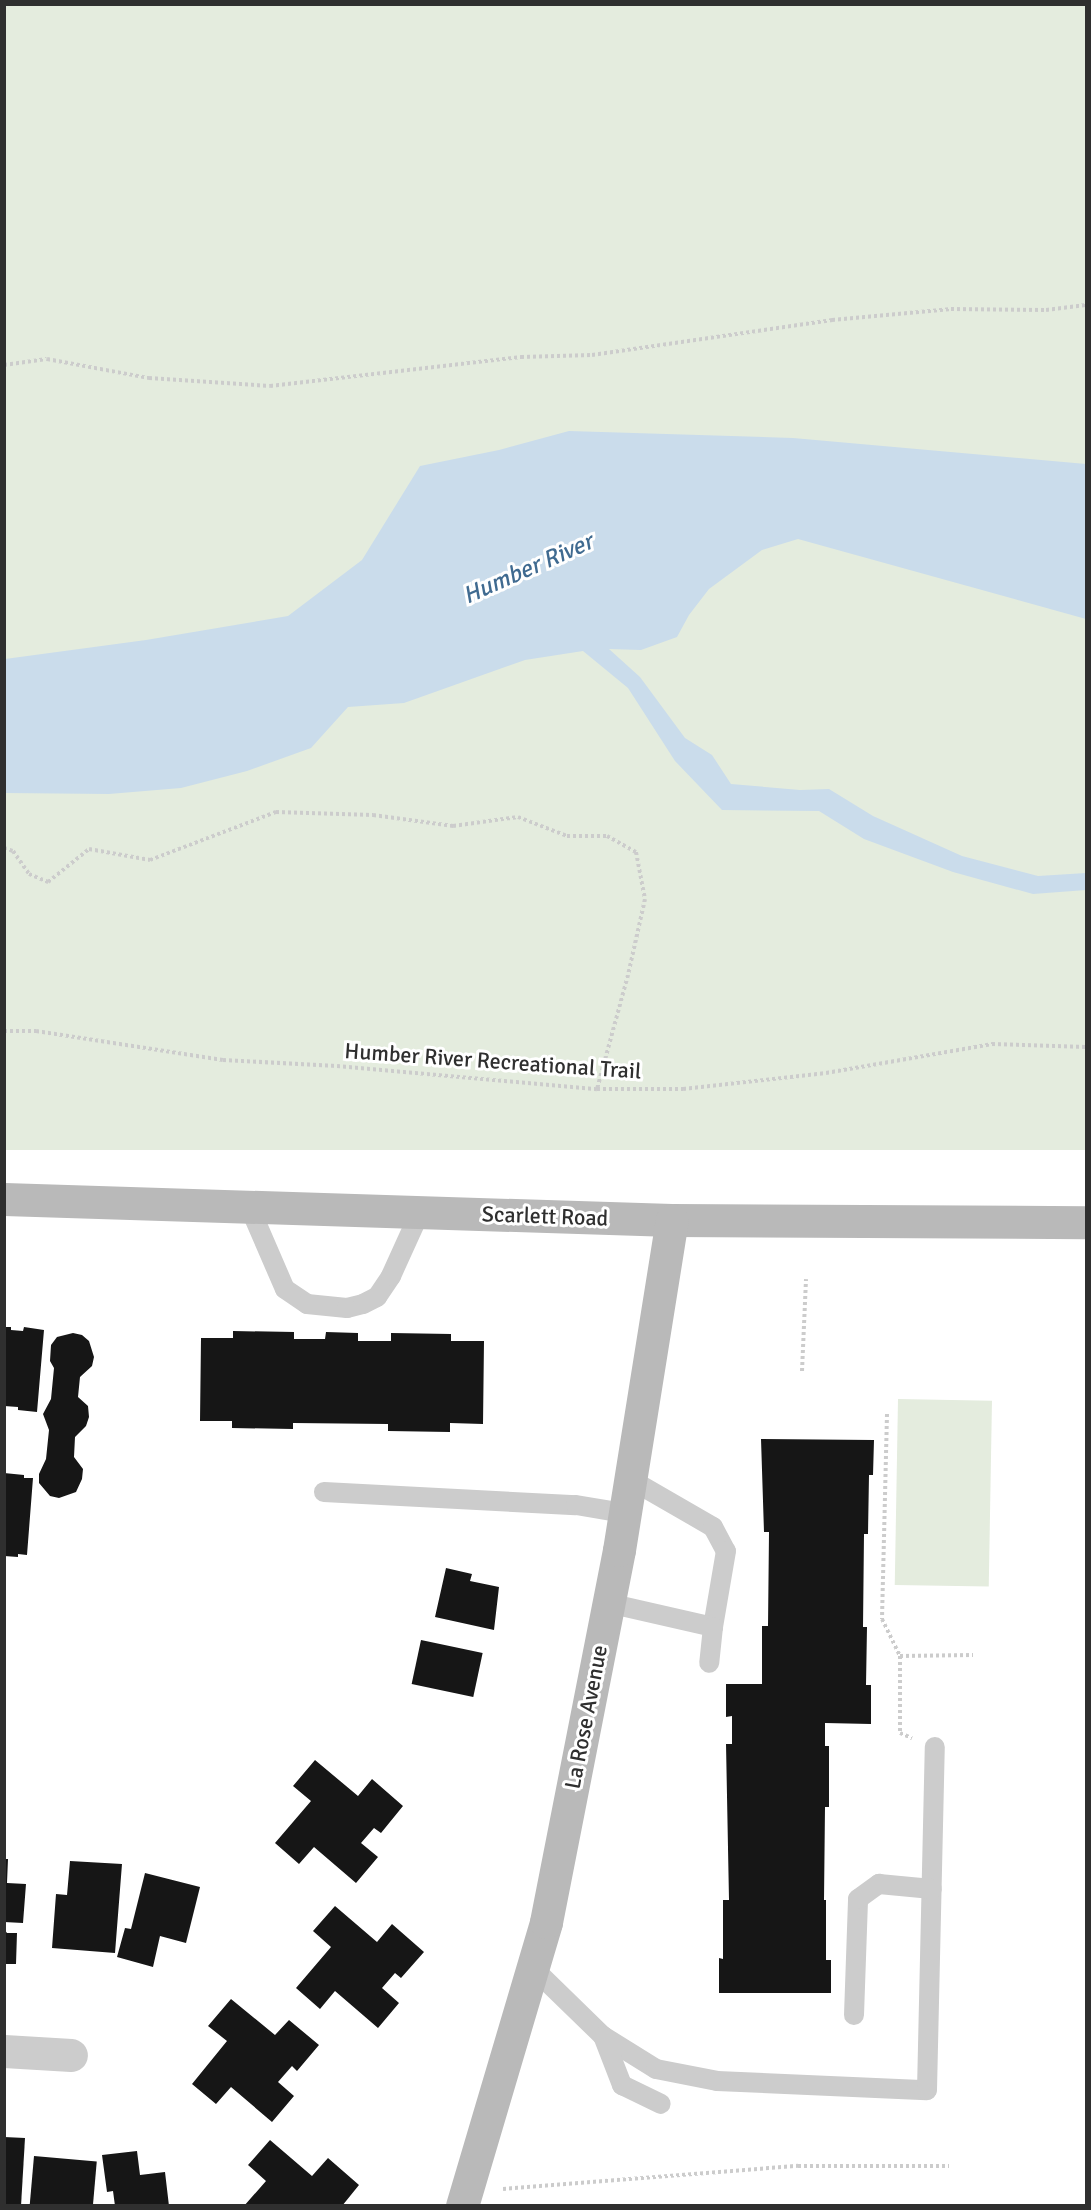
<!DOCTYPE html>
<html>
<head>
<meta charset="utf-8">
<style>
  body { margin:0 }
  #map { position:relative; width:1091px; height:2210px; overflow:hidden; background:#fff; font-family:Signika,sans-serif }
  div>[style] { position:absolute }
  .green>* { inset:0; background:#e4ecde; transform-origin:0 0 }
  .water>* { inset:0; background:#cadceb }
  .building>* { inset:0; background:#161616; transform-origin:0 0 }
  .path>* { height:4px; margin-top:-2px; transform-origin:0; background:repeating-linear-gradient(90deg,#ccc 0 3px,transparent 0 6px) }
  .lane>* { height:20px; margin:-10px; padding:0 10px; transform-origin:10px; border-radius:10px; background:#ccc }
  .street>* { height:33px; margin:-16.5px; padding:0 16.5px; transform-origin:16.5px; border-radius:16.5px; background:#ccc }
  .secondary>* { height:33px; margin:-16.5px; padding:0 16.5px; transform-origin:16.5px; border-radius:16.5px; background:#b9b9b9 }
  span { translate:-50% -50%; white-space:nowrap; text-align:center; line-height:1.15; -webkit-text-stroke:6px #fff; paint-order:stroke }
  .street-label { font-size:22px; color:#2f2f2f }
  .water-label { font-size:24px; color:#3f6a90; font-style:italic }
  .frame { position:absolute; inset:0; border:6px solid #2f2f2f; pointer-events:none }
</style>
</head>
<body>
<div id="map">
  <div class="green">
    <div style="left:5px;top:5px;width:1081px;height:1145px"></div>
    <div style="left:898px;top:1399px;width:94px;height:186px;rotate:1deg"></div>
  </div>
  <div class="water">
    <div style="clip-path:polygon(569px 431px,793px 438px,1086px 464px,1086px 619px,798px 539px,762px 550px,709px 589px,689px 615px,677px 637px,641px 650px,609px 649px,640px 677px,685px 738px,712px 755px,731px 784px,800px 790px,829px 789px,873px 816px,962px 856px,1038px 876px,1086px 873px,1086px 890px,1033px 894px,953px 872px,864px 839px,819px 811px,722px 810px,675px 761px,628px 688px,583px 651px,525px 660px,404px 703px,348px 707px,311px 748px,247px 771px,181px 788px,109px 794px,5px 793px,5px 659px,146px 640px,288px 616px,362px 560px,420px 466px,499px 450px)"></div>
  </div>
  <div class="building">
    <div style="clip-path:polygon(4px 1327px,11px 1327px,11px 1330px,23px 1331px,24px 1327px,44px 1330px,37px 1412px,18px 1410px,18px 1407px,4px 1406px)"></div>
    <div style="clip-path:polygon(233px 1331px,294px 1332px,294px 1339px,325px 1339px,326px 1332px,358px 1333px,358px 1341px,391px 1341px,391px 1333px,451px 1334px,451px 1341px,484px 1341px,483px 1424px,450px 1423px,450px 1432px,388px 1431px,388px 1424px,293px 1423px,293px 1429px,232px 1428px,232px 1421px,200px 1421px,201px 1338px,233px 1338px)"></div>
    <div style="clip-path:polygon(73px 1333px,82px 1335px,89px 1341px,94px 1357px,92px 1366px,80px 1377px,78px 1397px,88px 1406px,89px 1417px,86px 1426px,75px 1437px,74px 1457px,83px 1469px,82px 1479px,76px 1492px,59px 1498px,50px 1496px,39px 1483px,39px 1474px,46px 1459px,49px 1430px,43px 1414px,51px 1399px,54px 1368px,50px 1361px,51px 1345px,57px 1337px)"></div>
    <div style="clip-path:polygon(761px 1439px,874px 1440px,873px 1475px,869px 1475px,868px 1534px,864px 1534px,863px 1627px,867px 1627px,866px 1685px,871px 1685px,871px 1724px,825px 1723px,825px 1746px,829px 1746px,829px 1807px,825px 1807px,824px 1900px,826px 1900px,826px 1960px,831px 1960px,831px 1993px,719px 1993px,719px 1958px,723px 1959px,723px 1900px,729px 1900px,726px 1744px,732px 1744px,732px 1716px,726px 1717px,726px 1684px,762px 1684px,762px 1626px,768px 1626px,769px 1532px,764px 1532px)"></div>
    <div style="clip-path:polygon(4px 1473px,24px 1475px,24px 1478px,33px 1478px,27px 1555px,18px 1554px,18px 1557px,4px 1556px)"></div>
    <div style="clip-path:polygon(446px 1568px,472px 1574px,470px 1581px,499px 1587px,494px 1630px,435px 1617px)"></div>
    <div style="left:421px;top:1640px;width:63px;height:45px;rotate:12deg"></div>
    <div style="clip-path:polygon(315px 1760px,358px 1796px,372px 1779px,403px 1806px,381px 1833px,374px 1828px,361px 1843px,378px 1857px,356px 1883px,314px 1847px,299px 1864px,275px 1843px,311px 1801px,293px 1786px)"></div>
    <div style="clip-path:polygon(4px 1859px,8px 1859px,7px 1883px,26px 1884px,23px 1923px,4px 1922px)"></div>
    <div style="clip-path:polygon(70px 1861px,122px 1864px,115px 1953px,52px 1948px,56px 1894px,67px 1895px)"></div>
    <div style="clip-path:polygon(145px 1873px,200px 1887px,186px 1943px,160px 1936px,153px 1967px,117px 1957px,125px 1928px,131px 1929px)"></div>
    <div style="clip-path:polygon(335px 1906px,377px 1942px,392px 1924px,424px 1952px,401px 1978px,395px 1973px,382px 1988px,399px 2003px,378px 2028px,335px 1991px,320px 2009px,296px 1988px,331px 1947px,313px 1931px)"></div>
    <div style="clip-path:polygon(4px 1929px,7px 1933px,17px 1933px,16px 1964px,4px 1964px)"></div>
    <div style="clip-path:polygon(231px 1999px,275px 2035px,289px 2020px,319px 2045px,297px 2071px,292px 2066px,278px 2082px,294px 2096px,272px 2122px,231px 2087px,216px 2104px,192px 2084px,227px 2041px,208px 2026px)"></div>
    <div style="clip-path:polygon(4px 2137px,25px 2138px,21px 2206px,4px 2206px)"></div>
    <div style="clip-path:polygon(270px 2140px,312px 2176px,328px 2158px,359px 2185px,342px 2206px,244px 2206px,266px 2181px,248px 2165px)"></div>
    <div style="clip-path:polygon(137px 2151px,140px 2175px,165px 2172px,169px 2206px,115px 2206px,113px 2191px,107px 2192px,102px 2155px)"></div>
    <div style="left:34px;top:2156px;width:63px;height:50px;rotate:5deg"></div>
  </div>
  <div class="path">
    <div style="left:4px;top:365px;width:43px;rotate:-7.9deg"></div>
    <div style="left:47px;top:359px;width:104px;rotate:10.6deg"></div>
    <div style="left:149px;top:378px;width:121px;rotate:3.8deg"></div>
    <div style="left:270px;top:386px;width:253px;rotate:-6.6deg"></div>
    <div style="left:521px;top:357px;width:71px;rotate:-1.6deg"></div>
    <div style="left:592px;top:355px;width:243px;rotate:-8.3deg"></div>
    <div style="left:832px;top:320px;width:120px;rotate:-5.3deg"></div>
    <div style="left:951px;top:309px;width:95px;rotate:0.6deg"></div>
    <div style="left:1046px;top:310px;width:40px;rotate:-7.1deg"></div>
    <div style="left:4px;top:848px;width:9px;rotate:18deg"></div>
    <div style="left:13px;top:851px;width:28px;rotate:55deg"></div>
    <div style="left:29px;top:874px;width:21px;rotate:23deg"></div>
    <div style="left:48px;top:882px;width:53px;rotate:-38.8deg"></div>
    <div style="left:89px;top:849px;width:62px;rotate:10.2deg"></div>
    <div style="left:150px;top:860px;width:135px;rotate:-20.9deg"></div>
    <div style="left:276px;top:812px;width:97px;rotate:1.8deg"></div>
    <div style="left:373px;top:815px;width:81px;rotate:7.8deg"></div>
    <div style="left:453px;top:826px;width:66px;rotate:-7.9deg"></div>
    <div style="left:518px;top:817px;width:53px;rotate:21.2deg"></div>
    <div style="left:567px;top:836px;width:40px"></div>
    <div style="left:607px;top:836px;width:33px;rotate:29deg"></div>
    <div style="left:636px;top:852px;width:48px;rotate:79.2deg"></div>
    <div style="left:645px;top:899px;width:78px;rotate:102.6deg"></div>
    <div style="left:628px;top:975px;width:118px;rotate:105.2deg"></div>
    <div style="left:4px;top:1031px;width:32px"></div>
    <div style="left:36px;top:1031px;width:189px;rotate:8.8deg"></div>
    <div style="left:223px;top:1060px;width:114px;rotate:3deg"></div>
    <div style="left:337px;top:1066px;width:261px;rotate:5.1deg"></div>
    <div style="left:597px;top:1089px;width:86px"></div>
    <div style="left:683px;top:1089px;width:144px;rotate:-6.4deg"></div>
    <div style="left:826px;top:1073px;width:169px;rotate:-9.9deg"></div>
    <div style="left:992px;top:1044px;width:94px;rotate:1.8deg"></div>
    <div style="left:802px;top:1371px;width:92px;rotate:-87.5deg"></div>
    <div style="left:887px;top:1414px;width:205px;rotate:91.4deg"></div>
    <div style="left:882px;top:1619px;width:41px;rotate:64.1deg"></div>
    <div style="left:900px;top:1656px;width:77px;rotate:90deg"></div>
    <div style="left:900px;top:1733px;width:13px;rotate:23deg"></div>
    <div style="left:900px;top:1656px;width:73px;rotate:-0.8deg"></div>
    <div style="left:503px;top:2189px;width:296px;rotate:-4.5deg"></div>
    <div style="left:798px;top:2166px;width:151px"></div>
  </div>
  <div class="lane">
    <div style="left:249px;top:1206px;width:90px;rotate:66.6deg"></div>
    <div style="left:285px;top:1289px;width:27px;rotate:34deg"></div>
    <div style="left:307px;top:1304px;width:40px;rotate:5.7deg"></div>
    <div style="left:347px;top:1308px;width:16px;rotate:-14deg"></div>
    <div style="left:363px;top:1304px;width:16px;rotate:-27deg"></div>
    <div style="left:377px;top:1297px;width:25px;rotate:-56deg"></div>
    <div style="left:391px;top:1276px;width:70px;rotate:-65.6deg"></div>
    <div style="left:628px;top:1478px;width:98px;rotate:30deg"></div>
    <div style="left:713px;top:1527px;width:27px;rotate:62deg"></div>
    <div style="left:726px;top:1551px;width:77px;rotate:99.7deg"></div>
    <div style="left:324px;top:1492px;width:252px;rotate:3deg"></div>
    <div style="left:576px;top:1505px;width:49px;rotate:9.5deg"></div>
    <div style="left:608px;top:1603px;width:108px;rotate:12.9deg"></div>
    <div style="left:713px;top:1627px;width:36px;rotate:96deg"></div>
    <div style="left:533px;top:1968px;width:98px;rotate:44.2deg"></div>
    <div style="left:603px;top:2036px;width:62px;rotate:31.9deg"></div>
    <div style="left:656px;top:2069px;width:62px;rotate:11.1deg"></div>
    <div style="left:717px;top:2081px;width:210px;rotate:2.5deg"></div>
    <div style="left:927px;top:2090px;width:343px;rotate:-88.7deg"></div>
    <div style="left:854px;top:2015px;width:116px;rotate:-88deg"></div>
    <div style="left:858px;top:1899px;width:26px;rotate:-36deg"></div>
    <div style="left:879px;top:1884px;width:53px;rotate:5.4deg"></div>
    <div style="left:603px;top:2036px;width:53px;rotate:68.8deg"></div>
    <div style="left:622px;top:2085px;width:43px;rotate:26deg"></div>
  </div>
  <div class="street">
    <div style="left:4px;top:2051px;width:67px;rotate:3.4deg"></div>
  </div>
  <div class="secondary">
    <div style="left:4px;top:1199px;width:668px;rotate:1.8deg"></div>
    <div style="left:672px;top:1220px;width:414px;rotate:0.3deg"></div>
    <div style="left:462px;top:2206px;width:296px;rotate:-73.5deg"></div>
    <div style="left:546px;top:1922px;width:379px;rotate:-78.9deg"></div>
    <div style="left:619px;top:1550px;width:334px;rotate:-80.9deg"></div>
  </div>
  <div class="street-label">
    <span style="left:493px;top:1061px;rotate:4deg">Humber River Recreational Trail</span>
    <span style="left:545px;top:1216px;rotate:2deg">Scarlett Road</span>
    <span style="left:586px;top:1717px;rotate:-79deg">La Rose Avenue</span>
  </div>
  <div class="water-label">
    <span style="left:528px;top:569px;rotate:-24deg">Humber River</span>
  </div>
  <div class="frame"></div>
</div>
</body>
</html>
